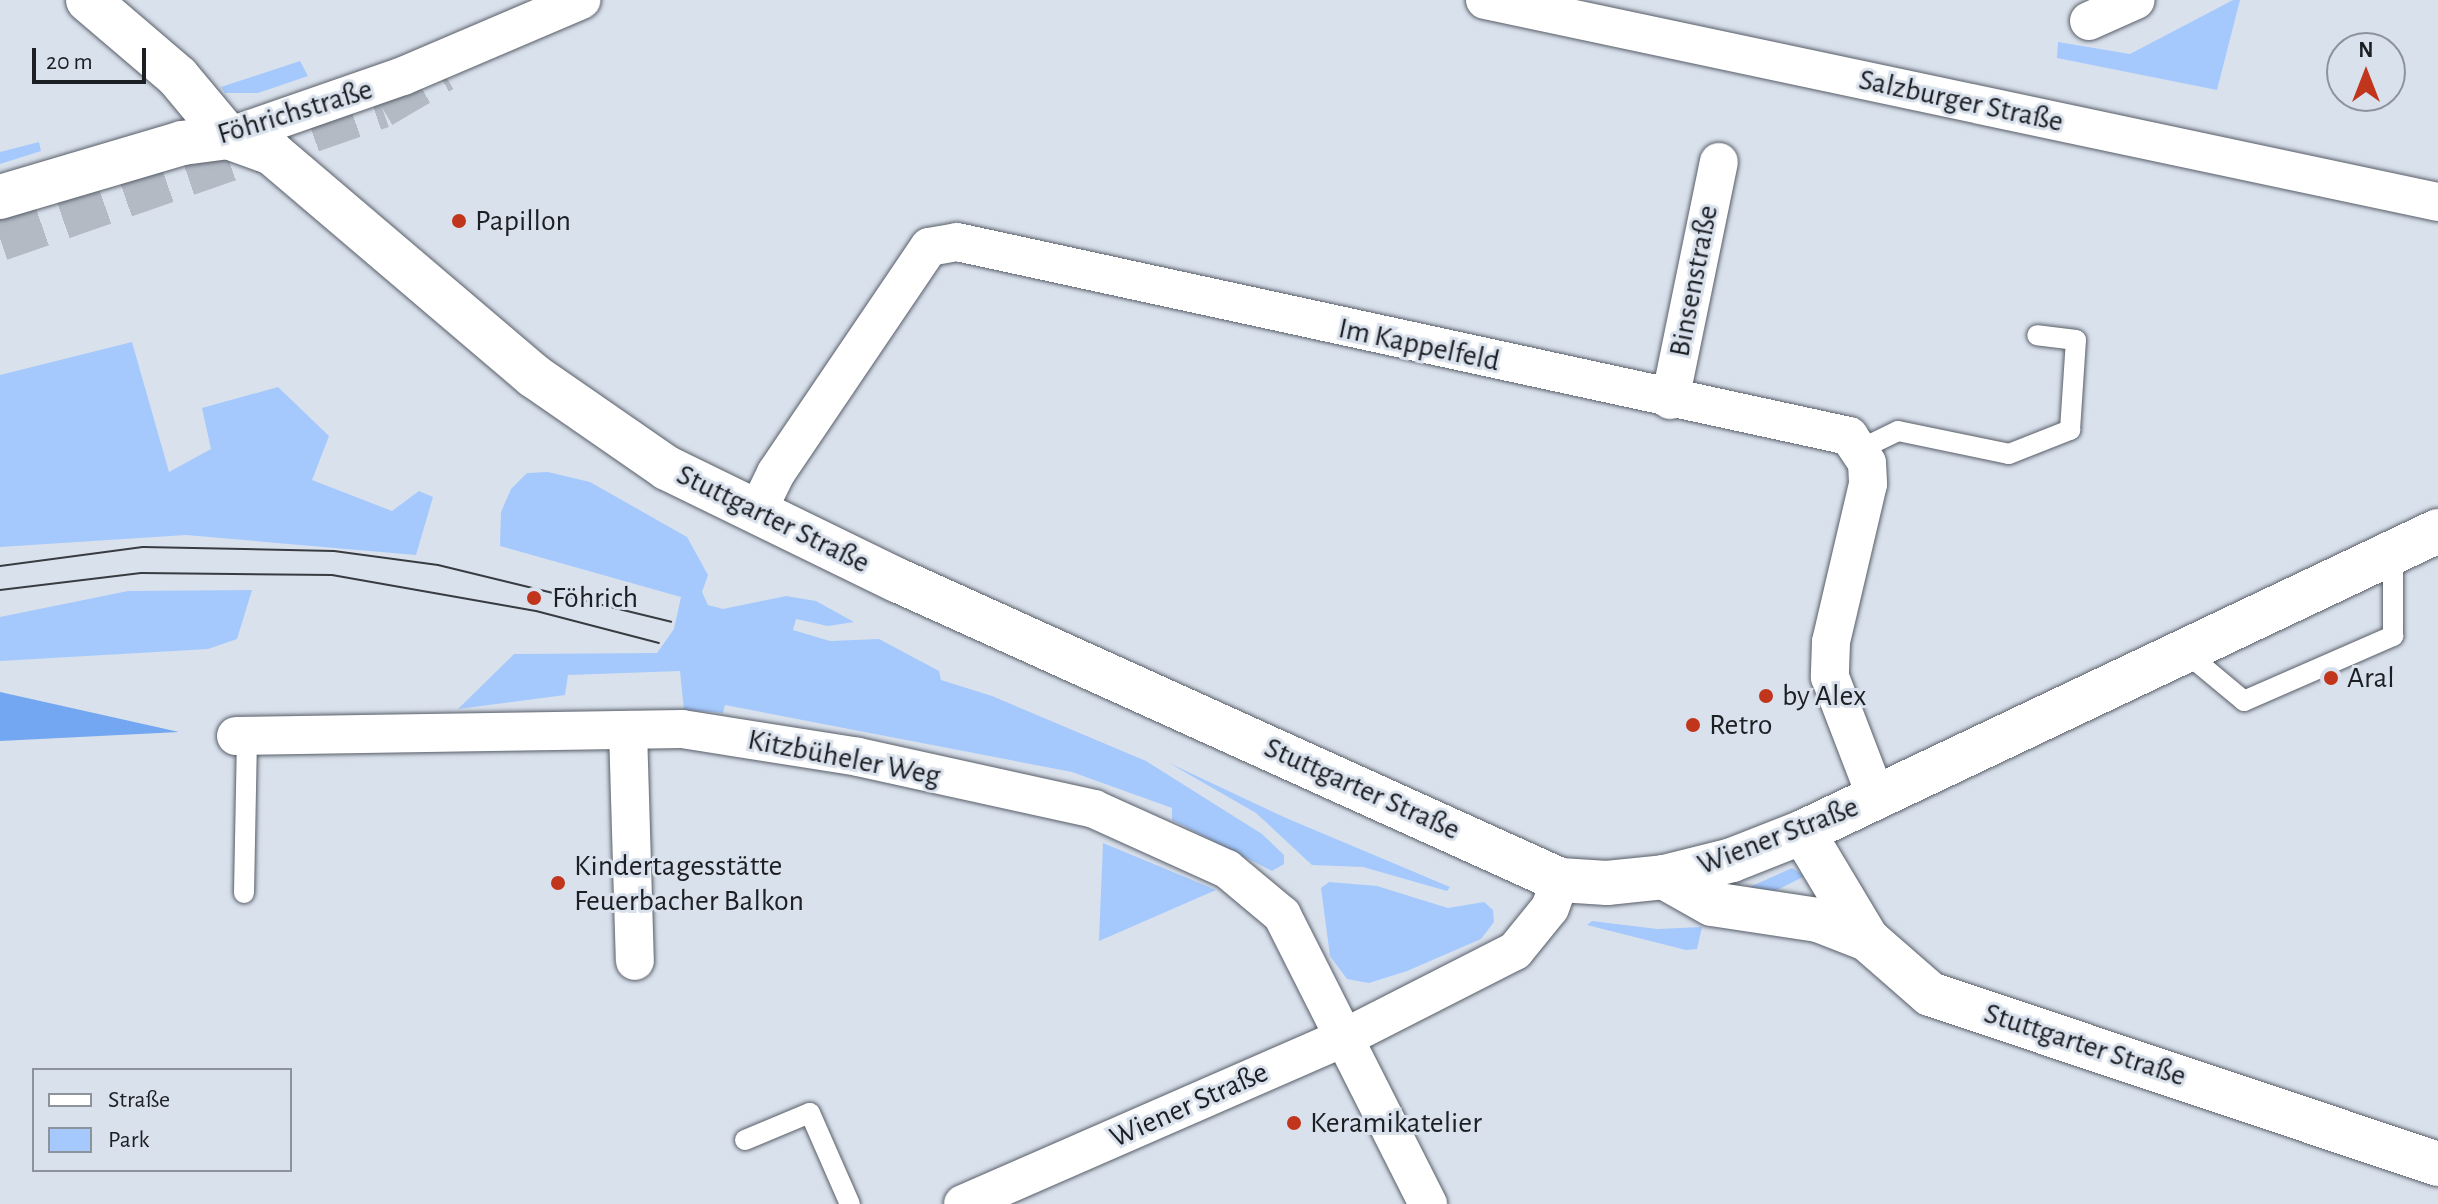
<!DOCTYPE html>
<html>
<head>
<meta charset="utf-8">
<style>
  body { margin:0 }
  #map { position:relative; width:2438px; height:1204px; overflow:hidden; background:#d9e1ec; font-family:"Alegreya Sans",sans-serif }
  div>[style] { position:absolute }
  .green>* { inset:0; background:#a5c9fd }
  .forest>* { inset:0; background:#73a7f1 }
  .primary-tunnel>* { height:44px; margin-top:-22px; transform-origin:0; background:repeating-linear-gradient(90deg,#b3bac4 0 44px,transparent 0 66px) }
  .roads { filter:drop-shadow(0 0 2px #585e68) drop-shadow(0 0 2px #585e68) }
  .lane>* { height:20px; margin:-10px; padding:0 10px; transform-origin:10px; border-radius:10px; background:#fff }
  .street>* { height:38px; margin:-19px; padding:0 19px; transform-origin:19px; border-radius:19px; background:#fff }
  .secondary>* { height:44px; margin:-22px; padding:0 22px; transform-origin:22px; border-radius:22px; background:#fff }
  .tram>* { height:2px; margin:-1px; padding:0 1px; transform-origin:1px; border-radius:1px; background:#383c41 }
  .dots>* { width:22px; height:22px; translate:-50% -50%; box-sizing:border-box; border:4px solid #d9e1ec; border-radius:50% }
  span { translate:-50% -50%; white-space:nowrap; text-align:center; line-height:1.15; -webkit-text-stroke:6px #d9e1ec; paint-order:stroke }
  .street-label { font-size:30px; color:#1c1f23 }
  .poi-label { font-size:30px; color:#1c1f23 }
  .left { translate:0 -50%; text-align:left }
  .legend { position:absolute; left:32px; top:1068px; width:260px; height:104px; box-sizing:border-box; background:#d9e1ec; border:2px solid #8d939c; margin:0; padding:10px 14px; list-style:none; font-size:24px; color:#1c1f23 }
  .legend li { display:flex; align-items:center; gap:16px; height:40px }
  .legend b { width:40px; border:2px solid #8d939c }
  .north { position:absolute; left:2326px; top:32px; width:80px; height:80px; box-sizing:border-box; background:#d9e1ec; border:2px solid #8d939c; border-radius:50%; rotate:0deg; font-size:22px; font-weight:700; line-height:32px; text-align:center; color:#1c1f23 }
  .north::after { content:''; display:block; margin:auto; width:28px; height:36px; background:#c0351c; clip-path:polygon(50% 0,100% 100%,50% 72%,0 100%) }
  .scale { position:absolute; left:32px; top:48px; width:114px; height:36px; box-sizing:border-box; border:4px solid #1c1f23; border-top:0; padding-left:10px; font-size:24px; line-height:28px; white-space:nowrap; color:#1c1f23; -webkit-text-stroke:6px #d9e1ec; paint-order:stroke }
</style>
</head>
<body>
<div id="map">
  <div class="green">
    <div style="clip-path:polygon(2233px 0,2240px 0,2217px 90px,2057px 58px,2058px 42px,2130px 54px)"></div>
    <div style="clip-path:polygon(300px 61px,308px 76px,258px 93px,225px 93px,221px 87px)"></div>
    <div style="clip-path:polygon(39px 142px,41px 151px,0 164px,0 152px)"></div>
    <div style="clip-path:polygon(132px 342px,169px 472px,211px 449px,202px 408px,278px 387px,329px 436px,312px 480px,392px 511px,419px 491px,433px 497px,416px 555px,186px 535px,0 547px,0 375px)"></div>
    <div style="clip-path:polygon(548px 472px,590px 482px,687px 537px,708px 575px,702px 592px,708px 605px,723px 609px,786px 596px,816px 601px,854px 622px,828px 626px,796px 619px,793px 630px,830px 641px,879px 639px,939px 671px,941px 680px,992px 696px,1146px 761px,1262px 834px,1284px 855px,1284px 864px,1272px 871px,1172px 820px,1172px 808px,1072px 772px,725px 705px,723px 713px,684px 710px,680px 671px,568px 675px,565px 695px,458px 709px,514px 654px,657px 653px,674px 629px,681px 597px,500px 546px,501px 512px,511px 489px,527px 473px)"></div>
    <div style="clip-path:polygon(252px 590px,237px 639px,208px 649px,0 661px,0 617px,128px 591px)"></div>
    <div style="clip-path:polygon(1169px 763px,1286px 818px,1450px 887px,1447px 891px,1363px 867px,1312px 865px,1256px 813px)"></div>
    <div style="clip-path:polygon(1103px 843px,1185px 877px,1216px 890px,1099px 941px)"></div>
    <div style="clip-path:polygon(1792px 868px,1805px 876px,1773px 892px,1743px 890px)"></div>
    <div style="clip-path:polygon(1329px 882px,1377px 886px,1448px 908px,1484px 902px,1493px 910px,1494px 922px,1481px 939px,1407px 971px,1369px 983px,1347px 979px,1330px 956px,1321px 888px)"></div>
    <div style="clip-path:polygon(1592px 921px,1657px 929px,1702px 927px,1697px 949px,1686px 950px,1587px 925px)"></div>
  </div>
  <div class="forest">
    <div style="clip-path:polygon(0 692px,179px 732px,0 741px)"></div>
  </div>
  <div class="primary-tunnel">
    <div style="left:0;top:239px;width:404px;rotate:-19.2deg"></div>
    <div style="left:381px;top:106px;width:71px;rotate:-30.5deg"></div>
  </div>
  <div class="roads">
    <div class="lane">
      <div style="left:1861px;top:449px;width:41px;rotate:-25.9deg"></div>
      <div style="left:1898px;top:431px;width:113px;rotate:11.7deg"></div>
      <div style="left:2009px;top:454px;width:66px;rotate:-21.5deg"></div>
      <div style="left:2070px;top:430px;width:90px;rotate:-86.2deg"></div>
      <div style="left:2076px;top:340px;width:39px;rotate:-173deg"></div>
      <div style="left:2184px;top:651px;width:78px;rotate:39.8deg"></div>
      <div style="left:2244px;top:701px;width:163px;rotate:-23.6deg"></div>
      <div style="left:2393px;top:636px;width:84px;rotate:-90deg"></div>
      <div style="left:244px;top:893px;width:157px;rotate:-88.9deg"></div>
      <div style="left:745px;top:1140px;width:70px;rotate:-22.6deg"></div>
      <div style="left:810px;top:1113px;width:99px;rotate:66.3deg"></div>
    </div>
    <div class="street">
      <div style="left:1485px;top:0;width:974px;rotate:11.97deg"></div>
      <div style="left:2089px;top:21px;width:51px;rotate:-24.1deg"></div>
      <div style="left:228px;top:137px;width:185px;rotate:-19.2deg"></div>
      <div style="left:403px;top:76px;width:194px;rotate:-23.1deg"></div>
      <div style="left:1670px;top:400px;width:243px;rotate:-78.4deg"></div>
      <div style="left:756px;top:514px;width:46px;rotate:-64deg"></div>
      <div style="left:776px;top:473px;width:273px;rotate:-55.9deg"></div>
      <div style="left:929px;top:247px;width:28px;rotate:-10deg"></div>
      <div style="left:957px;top:242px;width:913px;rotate:12.27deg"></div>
      <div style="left:1849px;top:436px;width:32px;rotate:56deg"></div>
      <div style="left:1867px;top:463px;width:21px;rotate:87deg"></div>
      <div style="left:1868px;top:484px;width:162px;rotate:103.2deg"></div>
      <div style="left:1831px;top:642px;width:35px;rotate:92deg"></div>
      <div style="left:1830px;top:677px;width:129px;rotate:69deg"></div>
      <div style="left:628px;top:730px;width:231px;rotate:88.3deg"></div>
      <div style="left:236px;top:736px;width:446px;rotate:-0.9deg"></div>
      <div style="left:682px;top:729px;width:178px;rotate:9deg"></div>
      <div style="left:858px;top:757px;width:242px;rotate:12.4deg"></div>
      <div style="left:1094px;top:809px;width:146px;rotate:24.3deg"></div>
      <div style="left:1227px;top:869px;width:72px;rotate:39.9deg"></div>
      <div style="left:1282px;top:915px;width:324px;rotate:63.2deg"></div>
      <div style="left:963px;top:1204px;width:418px;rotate:-23.6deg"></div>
      <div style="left:1346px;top:1037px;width:190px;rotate:-27deg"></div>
      <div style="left:1515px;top:951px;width:55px;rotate:-50.9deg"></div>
      <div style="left:1550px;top:908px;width:30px;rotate:-70deg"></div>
    </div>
    <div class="secondary">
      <div style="left:88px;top:0;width:118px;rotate:40.5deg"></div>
      <div style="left:178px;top:77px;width:78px;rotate:50.2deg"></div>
      <div style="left:228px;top:137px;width:47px;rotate:20deg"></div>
      <div style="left:272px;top:153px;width:344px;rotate:40.4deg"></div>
      <div style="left:534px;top:376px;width:162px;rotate:34.7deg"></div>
      <div style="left:667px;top:468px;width:256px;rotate:26deg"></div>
      <div style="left:897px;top:580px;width:728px;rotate:24.35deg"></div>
      <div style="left:1560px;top:880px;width:47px;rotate:3.7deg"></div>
      <div style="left:1607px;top:883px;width:57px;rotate:-6deg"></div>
      <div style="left:1664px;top:877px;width:70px;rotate:-14deg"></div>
      <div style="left:1732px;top:860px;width:76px;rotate:-21.5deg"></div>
      <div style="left:1803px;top:832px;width:703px;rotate:-25.36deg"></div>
      <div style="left:0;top:197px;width:190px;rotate:-16.5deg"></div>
      <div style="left:182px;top:143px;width:46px;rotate:-7.4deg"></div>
      <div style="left:1803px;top:832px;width:125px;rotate:59.1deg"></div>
      <div style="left:1867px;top:939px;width:84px;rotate:41.1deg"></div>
      <div style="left:1930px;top:994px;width:536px;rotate:18.5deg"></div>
      <div style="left:1664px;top:877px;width:55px;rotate:29.4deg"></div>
      <div style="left:1712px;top:904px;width:107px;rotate:8.6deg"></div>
      <div style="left:1818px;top:920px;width:53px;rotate:21.2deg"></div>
    </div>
  </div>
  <div class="tram">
    <div style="left:0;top:566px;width:144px;rotate:-7.6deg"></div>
    <div style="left:143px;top:547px;width:191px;rotate:1.2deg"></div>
    <div style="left:334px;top:551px;width:105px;rotate:7.7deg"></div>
    <div style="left:438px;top:565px;width:240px;rotate:13.7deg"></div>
    <div style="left:0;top:590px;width:142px;rotate:-6.9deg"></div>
    <div style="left:141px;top:573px;width:191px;rotate:0.6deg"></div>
    <div style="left:332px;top:575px;width:207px;rotate:10deg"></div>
    <div style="left:536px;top:611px;width:127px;rotate:14.6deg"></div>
  </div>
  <div class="dots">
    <div style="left:459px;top:221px;background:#c0351c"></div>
    <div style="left:534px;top:598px;background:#c0351c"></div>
    <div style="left:2331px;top:678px;background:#c0351c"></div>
    <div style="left:1766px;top:696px;background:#c0351c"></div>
    <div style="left:1693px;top:725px;background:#c0351c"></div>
    <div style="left:558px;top:883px;background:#c0351c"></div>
    <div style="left:1294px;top:1123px;background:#c0351c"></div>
  </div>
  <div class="street-label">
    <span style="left:1961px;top:101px;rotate:12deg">Salzburger Straße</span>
    <span style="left:295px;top:112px;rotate:-17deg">Föhrichstraße</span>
    <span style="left:1694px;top:281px;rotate:-79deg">Binsenstraße</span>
    <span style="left:1419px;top:345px;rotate:12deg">Im Kappelfeld</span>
    <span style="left:773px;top:519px;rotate:26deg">Stuttgarter Straße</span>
    <span style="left:844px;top:758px;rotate:11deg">Kitzbüheler Weg</span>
    <span style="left:1362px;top:789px;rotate:24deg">Stuttgarter Straße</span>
    <span style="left:1778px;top:836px;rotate:-21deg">Wiener Straße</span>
    <span style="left:2085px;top:1045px;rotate:18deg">Stuttgarter Straße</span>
    <span style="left:1189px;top:1105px;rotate:-24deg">Wiener Straße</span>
  </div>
  <div class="poi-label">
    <span class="left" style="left:475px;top:221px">Papillon</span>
    <span class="left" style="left:552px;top:598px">Föhrich</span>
    <span class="left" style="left:2347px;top:678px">Aral</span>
    <span class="left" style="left:1782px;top:696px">by Alex</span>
    <span class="left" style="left:1709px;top:725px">Retro</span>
    <span class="left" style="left:574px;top:883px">Kindertagesstätte<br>Feuerbacher Balkon</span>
    <span class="left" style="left:1310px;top:1123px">Keramikatelier</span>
  </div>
  <ul class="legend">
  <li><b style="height:10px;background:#fff"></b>Straße</li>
  <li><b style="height:22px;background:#a5c9fd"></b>Park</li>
  </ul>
  <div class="north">N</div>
  <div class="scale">20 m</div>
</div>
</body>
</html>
